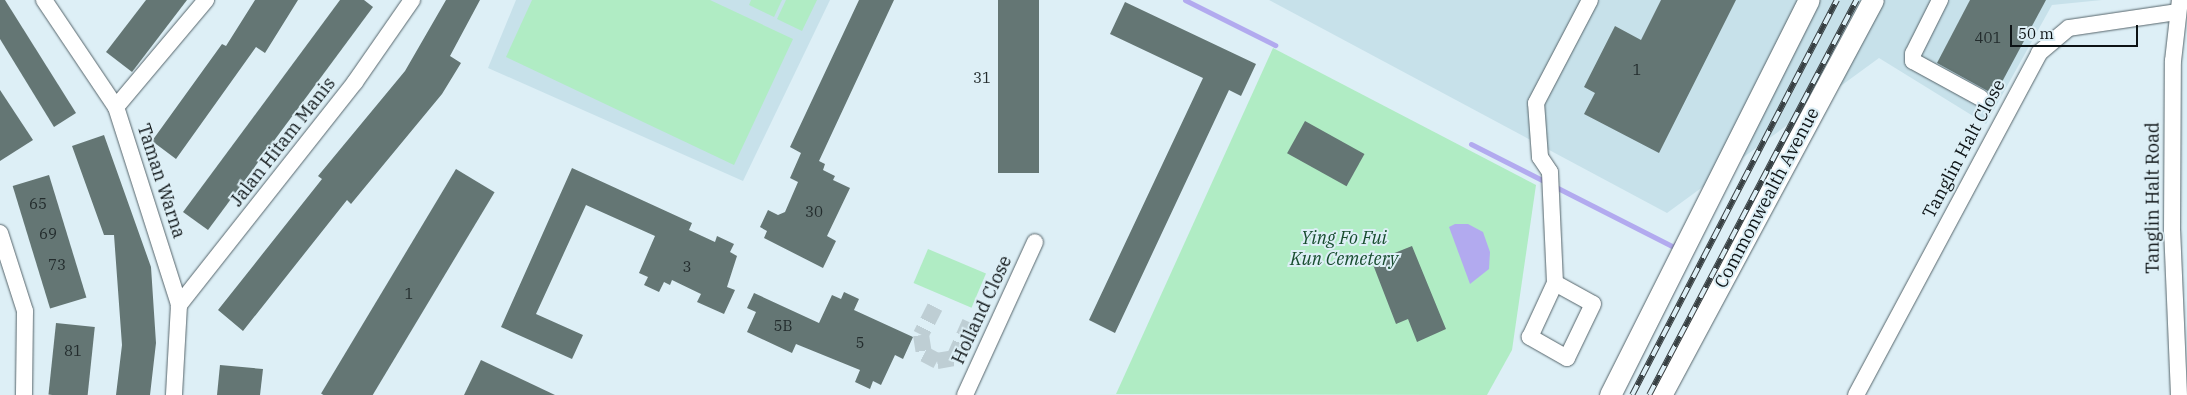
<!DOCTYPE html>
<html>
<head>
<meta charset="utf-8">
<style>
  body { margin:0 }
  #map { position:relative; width:2187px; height:395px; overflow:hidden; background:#ddeff6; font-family:"IBM Plex Serif",serif }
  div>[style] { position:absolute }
  .built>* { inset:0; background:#c7e1ea }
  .green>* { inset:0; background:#b0ecc4; transform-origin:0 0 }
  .water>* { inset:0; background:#b2aaef }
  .stream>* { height:5px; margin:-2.5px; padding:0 2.5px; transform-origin:2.5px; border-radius:2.5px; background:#b2aaef }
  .building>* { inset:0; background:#647674; transform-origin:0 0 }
  .minor-tunnel>* { height:16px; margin-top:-8px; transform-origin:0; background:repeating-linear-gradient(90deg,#beced4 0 16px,transparent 0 24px) }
  .roads { filter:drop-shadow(0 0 1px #56656b) drop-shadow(0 0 1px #56656b) }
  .minor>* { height:16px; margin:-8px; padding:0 8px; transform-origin:8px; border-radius:8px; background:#fff }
  .major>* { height:21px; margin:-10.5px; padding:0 10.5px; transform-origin:10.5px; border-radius:10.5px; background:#fff }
  .rail>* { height:5.5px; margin-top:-2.75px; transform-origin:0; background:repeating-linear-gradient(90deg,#ddeff6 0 11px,#384043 0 22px); box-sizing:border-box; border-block:1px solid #384043 }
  span { translate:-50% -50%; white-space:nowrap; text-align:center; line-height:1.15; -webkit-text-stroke:4px #ddeff6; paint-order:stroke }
  .number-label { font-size:15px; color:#232c2d }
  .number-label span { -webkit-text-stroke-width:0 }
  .street-label { font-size:18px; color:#0d1315 }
  .park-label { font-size:18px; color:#184d2f; font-style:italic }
  .scale { position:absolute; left:2010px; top:25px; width:128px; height:22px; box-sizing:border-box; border:2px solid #0d1315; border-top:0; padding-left:6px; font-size:15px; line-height:18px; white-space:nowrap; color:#0d1315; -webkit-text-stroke:4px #ddeff6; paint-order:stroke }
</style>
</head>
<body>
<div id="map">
  <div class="built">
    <div style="clip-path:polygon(516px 0,830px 0,743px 181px,488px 68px)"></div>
    <div style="clip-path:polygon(1269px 0,2102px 0,2052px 5px,1986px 124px,1879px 58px,1667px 213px)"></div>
  </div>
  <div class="green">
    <div style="clip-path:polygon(532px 0,710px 0,793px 39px,734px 165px,506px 57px)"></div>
    <div style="clip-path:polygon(751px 0,782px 0,774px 17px,749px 5px)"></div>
    <div style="clip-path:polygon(786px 0,817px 0,802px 31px,777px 19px)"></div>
    <div style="clip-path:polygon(1273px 48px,1536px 185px,1512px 350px,1487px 395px,1116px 394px)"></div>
    <div style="left:928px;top:249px;width:63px;height:37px;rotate:23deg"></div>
  </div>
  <div class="water">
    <div style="clip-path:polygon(1455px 224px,1468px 224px,1483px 232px,1490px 252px,1489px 269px,1470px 284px,1449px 227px)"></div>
  </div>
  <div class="stream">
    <div style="left:1185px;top:0;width:101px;rotate:26.6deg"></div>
    <div style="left:1471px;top:144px;width:228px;rotate:26.9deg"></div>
    <div style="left:1674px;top:247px;width:4px;rotate:-56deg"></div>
  </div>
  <div class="building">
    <div style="clip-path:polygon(0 0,5px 0,76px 113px,54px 127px,0 39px)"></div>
    <div style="clip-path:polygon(146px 0,187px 0,132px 72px,106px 52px)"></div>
    <div style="clip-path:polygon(255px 0,298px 0,265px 53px,256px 47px,176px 159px,152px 141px,222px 44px,226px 46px)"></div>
    <div style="clip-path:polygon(340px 0,364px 0,373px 7px,208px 230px,183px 212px)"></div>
    <div style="clip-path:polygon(446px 0,480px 0,450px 56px,461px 63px,442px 94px,351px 204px,347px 200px,243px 331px,218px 310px,322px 179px,318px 176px,405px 71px)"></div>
    <div style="clip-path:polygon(859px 0,894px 0,819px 161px,825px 164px,823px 170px,835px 176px,833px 180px,850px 188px,827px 236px,836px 241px,823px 268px,764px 238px,767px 231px,760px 227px,768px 210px,778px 215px,785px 212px,798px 182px,790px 178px,801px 153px,790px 147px)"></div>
    <div style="left:998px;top:0;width:41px;height:173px"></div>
    <div style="clip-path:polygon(1661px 0,1736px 0,1659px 153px,1584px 114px,1595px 93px,1584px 87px,1615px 26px,1641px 40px)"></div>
    <div style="clip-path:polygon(1970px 0,2046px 0,1995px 95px,1937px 63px)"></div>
    <div style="clip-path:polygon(1125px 2px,1256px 64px,1241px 96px,1229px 90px,1115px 333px,1089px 320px,1203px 78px,1110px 34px)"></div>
    <div style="clip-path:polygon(0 90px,33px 140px,0 161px)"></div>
    <div style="left:1305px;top:121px;width:68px;height:37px;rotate:29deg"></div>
    <div style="clip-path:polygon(104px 135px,151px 267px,156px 343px,150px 395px,116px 395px,122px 345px,114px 235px,104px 235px,72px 146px)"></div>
    <div style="clip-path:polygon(572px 168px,692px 223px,689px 230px,715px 242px,717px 236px,734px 244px,730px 252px,737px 256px,727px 287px,735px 290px,724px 314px,697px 302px,701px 294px,672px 280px,670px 285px,664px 282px,659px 292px,644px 285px,648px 277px,639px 273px,655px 236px,586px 205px,536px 314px,583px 335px,572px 359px,501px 327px)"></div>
    <div style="left:456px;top:169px;width:45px;height:262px;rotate:31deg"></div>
    <div style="left:49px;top:175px;width:128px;height:38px;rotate:73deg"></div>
    <div style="clip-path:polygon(1412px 246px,1446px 329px,1417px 342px,1408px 319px,1396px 324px,1372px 262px)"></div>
    <div style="clip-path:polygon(844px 292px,859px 299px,854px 310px,913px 337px,903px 359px,895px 355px,881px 385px,873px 381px,870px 389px,855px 382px,860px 370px,796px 344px,792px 353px,747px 332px,756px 312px,747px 308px,754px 293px,819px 323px,832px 295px,841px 299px)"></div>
    <div style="left:56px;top:323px;width:39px;height:72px;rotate:6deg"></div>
    <div style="clip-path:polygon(481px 360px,555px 395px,464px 395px)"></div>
    <div style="clip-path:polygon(220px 365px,263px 369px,260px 395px,217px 395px)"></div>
  </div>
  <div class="minor-tunnel">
    <div style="left:935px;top:307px;width:31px;rotate:117deg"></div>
    <div style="left:921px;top:335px;width:19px;rotate:81deg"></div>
    <div style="left:924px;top:354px;width:15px;rotate:28deg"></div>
    <div style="left:937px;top:361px;width:17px;rotate:-10deg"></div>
    <div style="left:954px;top:358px;width:39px;rotate:-66deg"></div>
  </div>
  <div class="roads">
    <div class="minor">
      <div style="left:44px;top:0;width:129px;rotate:56.1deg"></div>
      <div style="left:116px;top:107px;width:208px;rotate:72.3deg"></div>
      <div style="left:179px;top:305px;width:90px;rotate:93.2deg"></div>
      <div style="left:1940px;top:0;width:60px;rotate:116.6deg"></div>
      <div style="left:1913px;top:54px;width:7px;rotate:90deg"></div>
      <div style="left:1913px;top:61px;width:77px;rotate:28.6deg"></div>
      <div style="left:116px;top:107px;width:140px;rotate:-49.9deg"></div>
      <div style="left:0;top:233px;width:82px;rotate:72.2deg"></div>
      <div style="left:25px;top:311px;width:84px;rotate:90.7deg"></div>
      <div style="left:1555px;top:283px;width:43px;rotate:28.9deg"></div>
      <div style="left:1593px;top:304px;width:60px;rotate:115.7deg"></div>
      <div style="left:1567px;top:358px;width:43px;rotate:-150.4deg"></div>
      <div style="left:1530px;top:337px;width:60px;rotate:-65.2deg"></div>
      <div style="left:1555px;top:283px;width:111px;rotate:-92.6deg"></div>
      <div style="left:1550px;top:172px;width:18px;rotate:-124deg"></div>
      <div style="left:1540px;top:157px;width:54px;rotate:-94.2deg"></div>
      <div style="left:1536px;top:103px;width:116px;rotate:-62.3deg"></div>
      <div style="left:179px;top:305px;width:284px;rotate:-51.7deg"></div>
      <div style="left:355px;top:82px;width:100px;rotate:-55.2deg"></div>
      <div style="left:965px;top:395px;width:168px;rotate:-65.4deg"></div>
      <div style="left:1856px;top:395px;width:388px;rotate:-61.8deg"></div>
      <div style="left:2039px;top:53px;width:39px;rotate:-40deg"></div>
      <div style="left:2069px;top:28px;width:109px;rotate:-8.4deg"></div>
      <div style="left:2179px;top:395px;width:164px;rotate:-92.4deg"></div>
      <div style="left:2172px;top:231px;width:170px;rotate:-89.7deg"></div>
      <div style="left:2173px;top:61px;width:61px;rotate:-83.5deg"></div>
    </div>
    <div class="major">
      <div style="left:1610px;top:395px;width:442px;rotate:-63.3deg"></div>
      <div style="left:1661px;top:395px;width:448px;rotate:-61.8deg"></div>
    </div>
  </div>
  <div class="rail">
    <div style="left:1632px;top:395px;width:445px;rotate:-62.6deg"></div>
    <div style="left:1649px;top:395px;width:446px;rotate:-62.3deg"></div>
  </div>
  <div class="number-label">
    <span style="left:1988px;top:38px">401</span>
    <span style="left:1637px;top:70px">1</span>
    <span style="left:982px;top:78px">31</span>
    <span style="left:38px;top:204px">65</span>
    <span style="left:814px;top:212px">30</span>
    <span style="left:48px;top:234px">69</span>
    <span style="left:57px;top:265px">73</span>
    <span style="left:687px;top:267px">3</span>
    <span style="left:409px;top:294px">1</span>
    <span style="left:783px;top:326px">5B</span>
    <span style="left:860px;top:343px">5</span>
    <span style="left:73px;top:351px">81</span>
  </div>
  <div class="street-label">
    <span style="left:283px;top:142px;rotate:-52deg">Jalan Hitam Manis</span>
    <span style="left:1964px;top:149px;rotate:-62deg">Tanglin Halt Close</span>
    <span style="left:161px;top:181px;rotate:72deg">Taman Warna</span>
    <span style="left:1767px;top:198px;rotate:-62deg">Commonwealth Avenue</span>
    <span style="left:2153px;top:198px;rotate:-90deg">Tanglin Halt Road</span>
    <span style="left:982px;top:310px;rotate:-65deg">Holland Close</span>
  </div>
  <div class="park-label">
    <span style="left:1344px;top:249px">Ying Fo Fui<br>Kun Cemetery</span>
  </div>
  <div class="scale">50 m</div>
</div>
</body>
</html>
